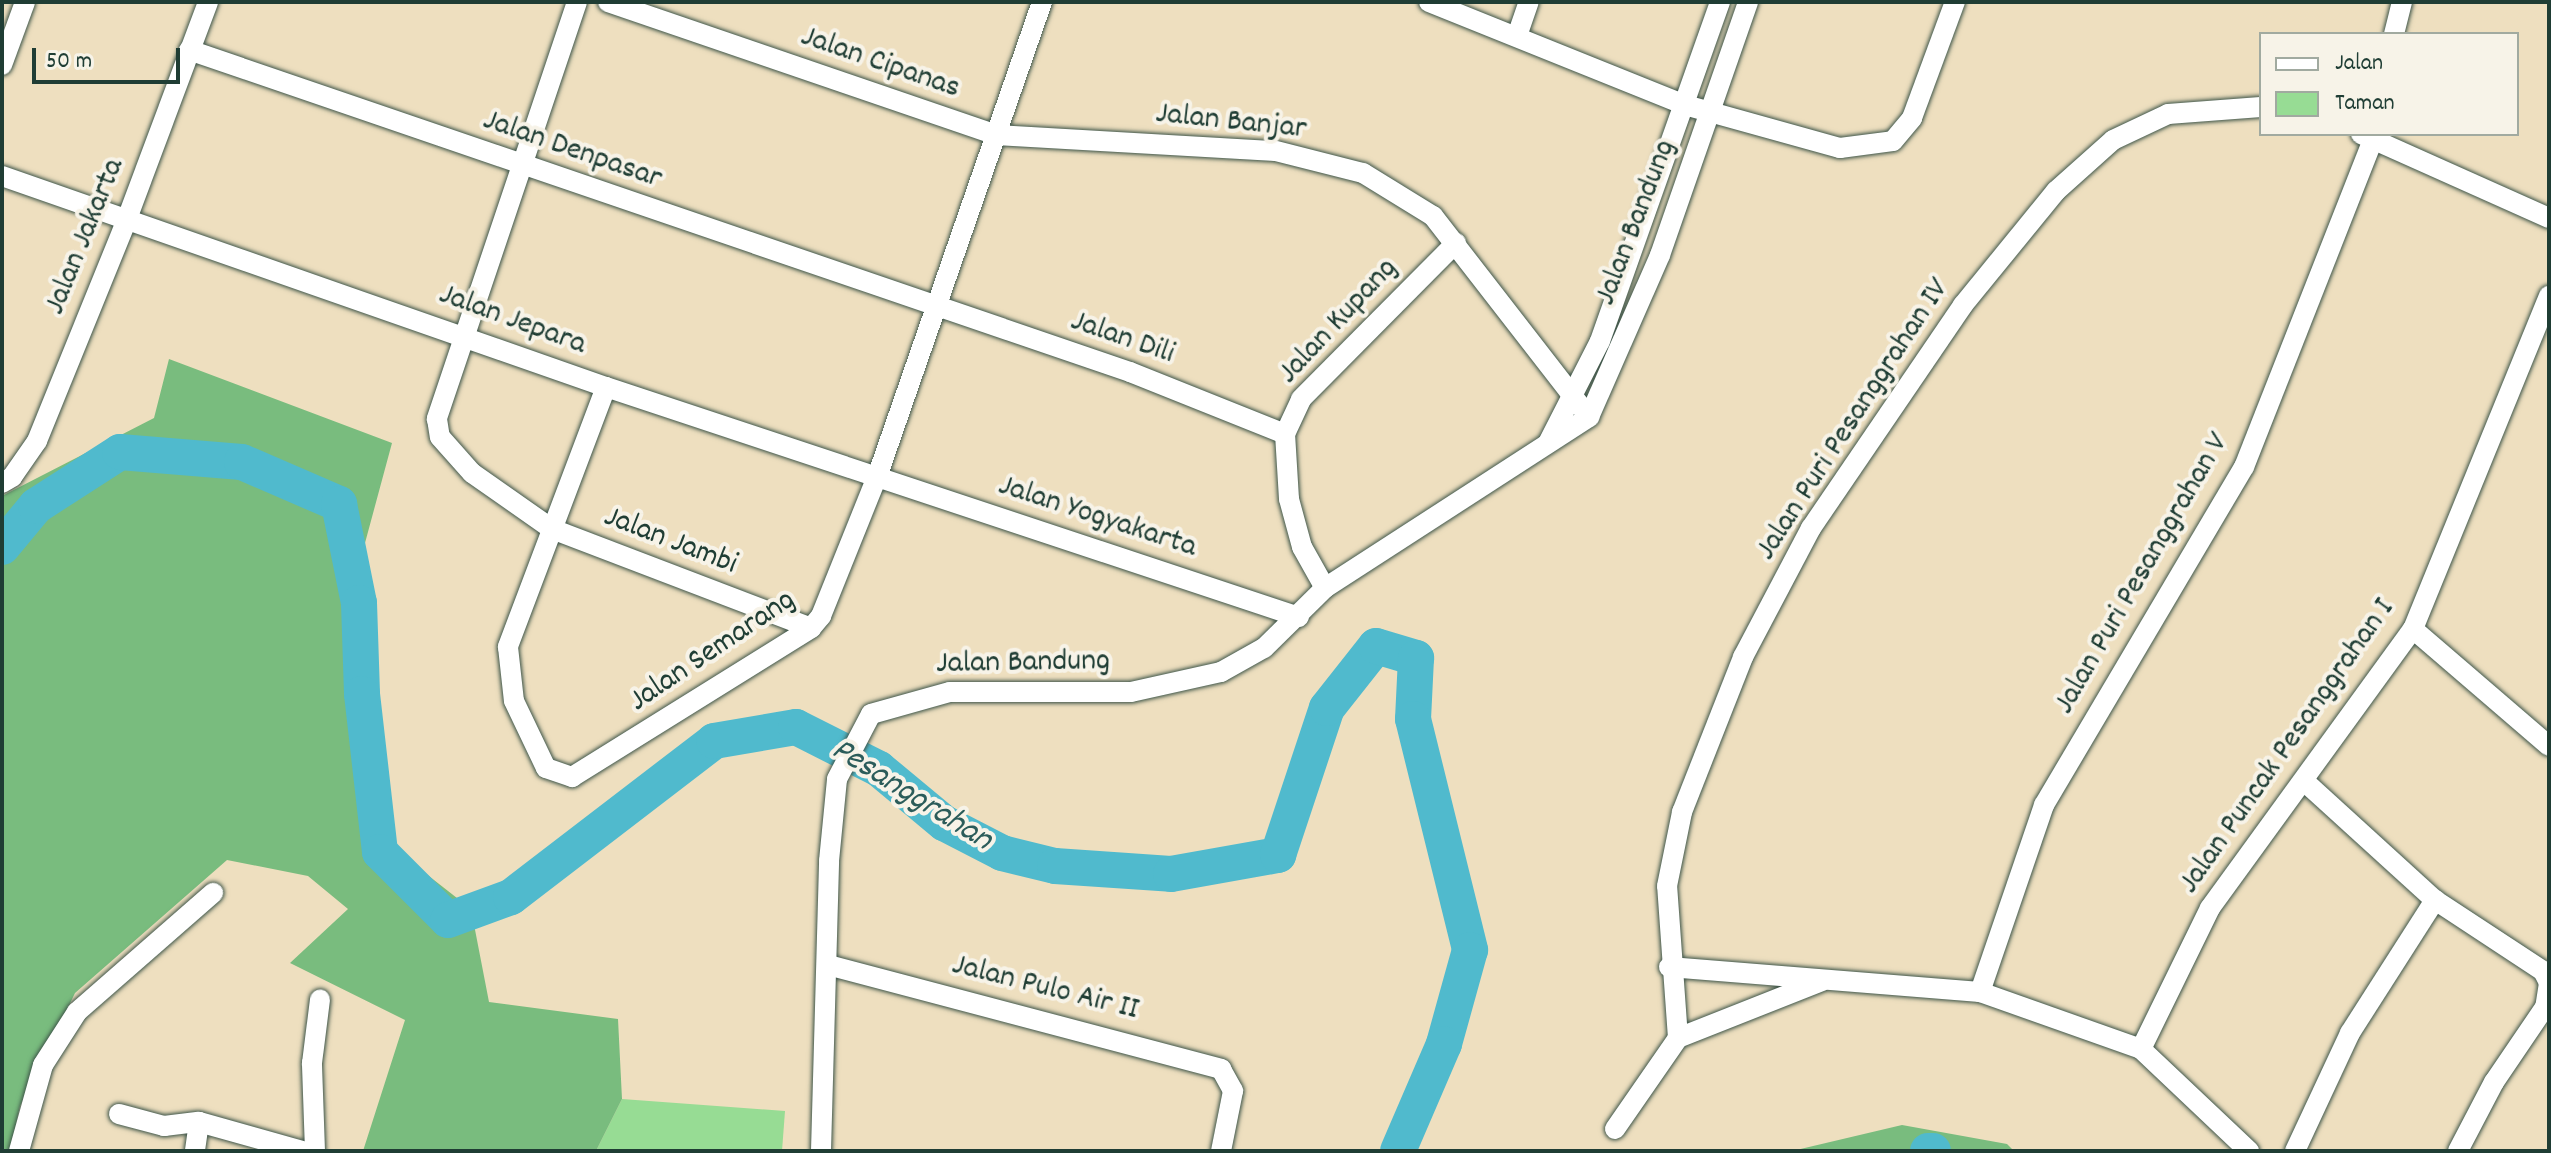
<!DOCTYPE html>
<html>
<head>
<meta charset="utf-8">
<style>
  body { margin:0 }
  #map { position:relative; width:2551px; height:1153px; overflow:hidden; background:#eedfbf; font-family:Dekko,sans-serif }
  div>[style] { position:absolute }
  .green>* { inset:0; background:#97dc94 }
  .forest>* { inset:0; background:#79bc7e }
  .river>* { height:36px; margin:-18px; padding:0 18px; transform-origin:18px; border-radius:18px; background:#50bacd }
  .roads { filter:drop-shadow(0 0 2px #3e5549) drop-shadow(0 0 2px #3e5549) }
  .minor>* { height:20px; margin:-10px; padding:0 10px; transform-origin:10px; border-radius:10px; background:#fff }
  span { translate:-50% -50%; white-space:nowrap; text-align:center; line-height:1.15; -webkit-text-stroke:8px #f7f3e8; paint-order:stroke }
  .street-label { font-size:32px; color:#1f3d34 }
  .water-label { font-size:34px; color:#2b5c5a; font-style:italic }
  .frame { position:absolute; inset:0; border:4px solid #1f3d34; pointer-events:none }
  .legend { position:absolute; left:2259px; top:32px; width:260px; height:104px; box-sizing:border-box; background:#f7f3e8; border:2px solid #a1aaa0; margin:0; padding:10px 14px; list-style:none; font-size:24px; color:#1f3d34 }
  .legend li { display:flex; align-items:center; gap:16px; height:40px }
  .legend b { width:40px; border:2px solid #a1aaa0 }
  .scale { position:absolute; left:32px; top:48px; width:148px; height:36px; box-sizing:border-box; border:4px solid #1f3d34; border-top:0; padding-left:10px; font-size:24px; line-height:28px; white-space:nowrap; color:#1f3d34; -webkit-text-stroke:6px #f7f3e8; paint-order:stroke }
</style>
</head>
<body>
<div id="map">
  <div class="green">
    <div style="clip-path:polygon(622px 1099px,785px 1111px,782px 1151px,596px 1151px)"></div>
  </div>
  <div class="forest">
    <div style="clip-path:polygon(169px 359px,392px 443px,365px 543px,364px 700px,388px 844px,471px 909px,489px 1002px,618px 1019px,622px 1099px,596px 1151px,363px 1151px,405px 1020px,290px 963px,348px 909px,308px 876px,227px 860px,75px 993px,20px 1106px,10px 1151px,2px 1151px,2px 496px,154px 418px)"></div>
    <div style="clip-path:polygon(1902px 1125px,2007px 1144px,2014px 1151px,1792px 1151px)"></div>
  </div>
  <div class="river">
    <div style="left:2px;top:547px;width:53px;rotate:-50.3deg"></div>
    <div style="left:36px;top:506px;width:100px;rotate:-32.7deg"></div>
    <div style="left:120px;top:452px;width:122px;rotate:4.7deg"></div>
    <div style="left:242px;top:462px;width:106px;rotate:23.4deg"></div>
    <div style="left:339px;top:504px;width:101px;rotate:78.6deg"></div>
    <div style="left:359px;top:603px;width:91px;rotate:88.1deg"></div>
    <div style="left:362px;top:694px;width:159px;rotate:83.5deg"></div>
    <div style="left:380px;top:852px;width:96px;rotate:45deg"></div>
    <div style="left:448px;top:920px;width:67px;rotate:-20.1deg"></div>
    <div style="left:511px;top:897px;width:256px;rotate:-37.5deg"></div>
    <div style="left:714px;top:741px;width:83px;rotate:-9.7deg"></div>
    <div style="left:796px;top:727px;width:93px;rotate:26.8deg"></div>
    <div style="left:879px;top:769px;width:85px;rotate:39.7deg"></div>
    <div style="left:944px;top:823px;width:65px;rotate:27.3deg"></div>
    <div style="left:1002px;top:853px;width:55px;rotate:13.8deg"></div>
    <div style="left:1055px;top:866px;width:116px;rotate:3.9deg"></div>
    <div style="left:1171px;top:874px;width:109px;rotate:-10.1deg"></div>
    <div style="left:1278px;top:855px;width:155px;rotate:-71.6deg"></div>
    <div style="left:1327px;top:708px;width:79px;rotate:-51.7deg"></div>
    <div style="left:1376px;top:646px;width:42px;rotate:16.7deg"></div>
    <div style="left:1416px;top:658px;width:61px;rotate:92.8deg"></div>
    <div style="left:1413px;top:719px;width:238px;rotate:76.1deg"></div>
    <div style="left:1470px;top:950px;width:98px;rotate:105.5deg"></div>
    <div style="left:1444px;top:1044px;width:116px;rotate:113.3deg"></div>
    <div style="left:1928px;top:1151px;width:5px"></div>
  </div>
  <div class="roads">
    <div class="minor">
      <div style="left:577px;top:2px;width:440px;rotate:108.6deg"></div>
      <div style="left:437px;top:419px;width:18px;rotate:81deg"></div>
      <div style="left:440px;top:437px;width:48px;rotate:48.4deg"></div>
      <div style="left:472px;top:473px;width:98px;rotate:35deg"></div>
      <div style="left:552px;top:529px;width:277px;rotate:20.9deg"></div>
      <div style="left:608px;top:2px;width:410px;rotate:18.9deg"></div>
      <div style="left:996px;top:135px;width:280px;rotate:3.3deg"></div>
      <div style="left:1276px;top:151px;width:90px;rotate:14.2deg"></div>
      <div style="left:1363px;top:173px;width:82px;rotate:31.6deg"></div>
      <div style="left:1433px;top:216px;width:254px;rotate:52.2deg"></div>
      <div style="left:1429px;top:2px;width:276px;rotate:21.9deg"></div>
      <div style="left:1685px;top:105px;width:161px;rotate:15.5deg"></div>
      <div style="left:1840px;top:148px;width:53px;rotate:-7.5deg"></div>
      <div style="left:1893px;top:141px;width:30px;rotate:-50deg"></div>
      <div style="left:1912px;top:118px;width:124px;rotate:-69.7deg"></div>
      <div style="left:2394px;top:34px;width:33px;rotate:-76deg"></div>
      <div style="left:1517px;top:36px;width:36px;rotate:-71deg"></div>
      <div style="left:189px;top:50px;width:995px;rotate:18.89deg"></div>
      <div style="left:1130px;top:372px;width:167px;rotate:21.8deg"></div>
      <div style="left:2px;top:65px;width:67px;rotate:-69.9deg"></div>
      <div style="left:2361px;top:134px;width:206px;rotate:24.1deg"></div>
      <div style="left:2px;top:176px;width:640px;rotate:19.26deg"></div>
      <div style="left:606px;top:387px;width:730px;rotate:18.36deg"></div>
      <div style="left:606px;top:387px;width:278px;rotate:110.7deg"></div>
      <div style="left:508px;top:647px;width:54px;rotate:83.7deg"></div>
      <div style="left:514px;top:701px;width:74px;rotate:64.5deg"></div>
      <div style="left:546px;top:768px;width:28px;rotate:19deg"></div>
      <div style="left:572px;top:777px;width:282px;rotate:-31.9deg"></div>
      <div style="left:811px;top:628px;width:16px;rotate:-50deg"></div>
      <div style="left:821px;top:616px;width:150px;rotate:-68.1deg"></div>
      <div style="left:877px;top:477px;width:503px;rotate:-70.84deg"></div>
      <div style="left:1548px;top:443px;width:114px;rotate:-63deg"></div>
      <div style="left:1600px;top:341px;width:360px;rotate:-70.5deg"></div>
      <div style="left:2px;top:483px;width:12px;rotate:-31deg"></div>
      <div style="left:12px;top:477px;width:44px;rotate:-55.2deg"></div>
      <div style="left:37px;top:441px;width:240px;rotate:-67.9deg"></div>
      <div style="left:127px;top:219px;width:232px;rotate:-69.5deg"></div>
      <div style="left:1325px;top:588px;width:47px;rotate:-119.3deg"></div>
      <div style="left:1302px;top:547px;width:50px;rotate:-105.2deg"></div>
      <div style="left:1289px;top:499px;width:65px;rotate:-93.5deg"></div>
      <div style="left:1285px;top:434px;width:38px;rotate:-65deg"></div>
      <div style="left:1301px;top:399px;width:220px;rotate:-45.2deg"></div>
      <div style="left:2413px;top:629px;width:179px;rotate:40.7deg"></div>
      <div style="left:2304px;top:781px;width:177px;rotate:42.3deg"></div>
      <div style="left:2435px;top:900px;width:129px;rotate:33.3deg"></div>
      <div style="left:2543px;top:971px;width:13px;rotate:63deg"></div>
      <div style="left:2549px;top:983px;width:24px;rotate:99deg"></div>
      <div style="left:2545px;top:1007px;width:91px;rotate:124.2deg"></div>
      <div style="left:2494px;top:1082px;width:78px;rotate:117.6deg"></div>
      <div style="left:828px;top:965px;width:407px;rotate:14.8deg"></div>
      <div style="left:1221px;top:1069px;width:25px;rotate:61deg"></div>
      <div style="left:1233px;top:1091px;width:61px;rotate:101.3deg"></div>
      <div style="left:1669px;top:967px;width:312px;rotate:4.6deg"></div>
      <div style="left:1980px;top:992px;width:171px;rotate:19.5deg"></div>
      <div style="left:2141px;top:1049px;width:149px;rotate:43.4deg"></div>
      <div style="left:1980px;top:992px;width:198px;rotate:-71.1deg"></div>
      <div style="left:2044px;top:805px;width:393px;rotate:-59.4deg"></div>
      <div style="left:2244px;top:467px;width:358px;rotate:-68.5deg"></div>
      <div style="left:1678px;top:1038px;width:155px;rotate:-21.6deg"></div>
      <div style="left:2141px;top:1049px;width:157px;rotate:-63.9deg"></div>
      <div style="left:2210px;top:908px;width:345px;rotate:-54deg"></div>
      <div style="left:2413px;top:629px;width:360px;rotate:-67.8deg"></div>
      <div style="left:119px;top:1114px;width:47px;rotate:14.9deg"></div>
      <div style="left:164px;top:1126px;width:35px;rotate:-7deg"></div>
      <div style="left:199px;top:1122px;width:29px;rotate:98deg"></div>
      <div style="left:199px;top:1122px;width:107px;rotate:15.7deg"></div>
      <div style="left:1615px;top:1129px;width:111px;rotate:-55.3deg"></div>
      <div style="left:1678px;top:1038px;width:152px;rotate:-94.1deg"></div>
      <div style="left:1667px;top:886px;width:76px;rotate:-78.5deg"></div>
      <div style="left:1682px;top:812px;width:167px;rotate:-68.5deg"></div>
      <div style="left:1743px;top:657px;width:146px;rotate:-62.2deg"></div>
      <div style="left:1811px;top:528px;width:270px;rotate:-55.7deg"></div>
      <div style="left:1963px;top:305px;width:147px;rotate:-50.8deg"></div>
      <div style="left:2056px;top:191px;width:76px;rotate:-41.8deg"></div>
      <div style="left:2113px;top:140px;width:61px;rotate:-25.3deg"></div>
      <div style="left:2168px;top:114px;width:93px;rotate:-4.3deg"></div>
      <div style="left:19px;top:1151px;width:89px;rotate:-74.4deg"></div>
      <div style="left:43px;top:1065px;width:63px;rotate:-57.3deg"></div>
      <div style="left:77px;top:1012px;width:181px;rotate:-41.2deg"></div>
      <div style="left:315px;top:1151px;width:88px;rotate:-92deg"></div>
      <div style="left:312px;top:1063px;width:64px;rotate:-82.8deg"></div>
      <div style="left:821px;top:1151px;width:290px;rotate:-88.4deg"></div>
      <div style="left:829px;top:861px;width:82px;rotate:-84.4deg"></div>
      <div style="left:837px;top:779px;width:73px;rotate:-62.4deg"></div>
      <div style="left:871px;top:714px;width:82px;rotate:-15.6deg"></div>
      <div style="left:950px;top:692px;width:181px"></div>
      <div style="left:1131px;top:692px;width:92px;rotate:-12.5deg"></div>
      <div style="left:1221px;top:672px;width:49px;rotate:-29.2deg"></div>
      <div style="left:1264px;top:648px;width:86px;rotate:-44.5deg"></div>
      <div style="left:1325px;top:588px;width:315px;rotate:-32.9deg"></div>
      <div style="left:1589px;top:417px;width:177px;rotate:-66.3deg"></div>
      <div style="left:1660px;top:255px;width:268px;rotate:-70.8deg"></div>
      <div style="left:2295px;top:1151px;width:130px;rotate:-65deg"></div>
      <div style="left:2350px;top:1033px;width:158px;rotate:-57.4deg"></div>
    </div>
  </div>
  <div class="street-label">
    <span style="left:880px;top:64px;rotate:19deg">Jalan Cipanas</span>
    <span style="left:1231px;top:123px;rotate:6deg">Jalan Banjar</span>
    <span style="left:572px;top:151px;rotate:19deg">Jalan Denpasar</span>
    <span style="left:1637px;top:223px;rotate:-69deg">Jalan Bandung</span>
    <span style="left:86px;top:237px;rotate:-68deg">Jalan Jakarta</span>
    <span style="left:512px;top:321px;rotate:20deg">Jalan Jepara</span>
    <span style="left:1339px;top:322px;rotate:-47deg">Jalan Kupang</span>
    <span style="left:1122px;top:339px;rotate:19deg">Jalan Dili</span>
    <span style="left:1854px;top:420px;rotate:-57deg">Jalan Puri Pesanggrahan IV</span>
    <span style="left:1097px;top:518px;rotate:18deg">Jalan Yogyakarta</span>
    <span style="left:670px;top:542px;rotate:21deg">Jalan Jambi</span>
    <span style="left:2143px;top:574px;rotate:-60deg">Jalan Puri Pesanggrahan V</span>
    <span style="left:713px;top:652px;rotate:-34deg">Jalan Semarang</span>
    <span style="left:1023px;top:664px;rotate:-1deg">Jalan Bandung</span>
    <span style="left:2288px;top:747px;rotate:-55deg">Jalan Puncak Pesanggrahan I</span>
    <span style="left:1045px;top:989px;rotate:14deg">Jalan Pulo Air II</span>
  </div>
  <div class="water-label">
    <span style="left:911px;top:796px;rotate:32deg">Pesanggrahan</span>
  </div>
  <div class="frame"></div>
  <ul class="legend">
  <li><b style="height:10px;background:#fff"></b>Jalan</li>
  <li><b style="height:22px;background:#97dc94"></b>Taman</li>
  </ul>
  <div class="scale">50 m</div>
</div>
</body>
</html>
